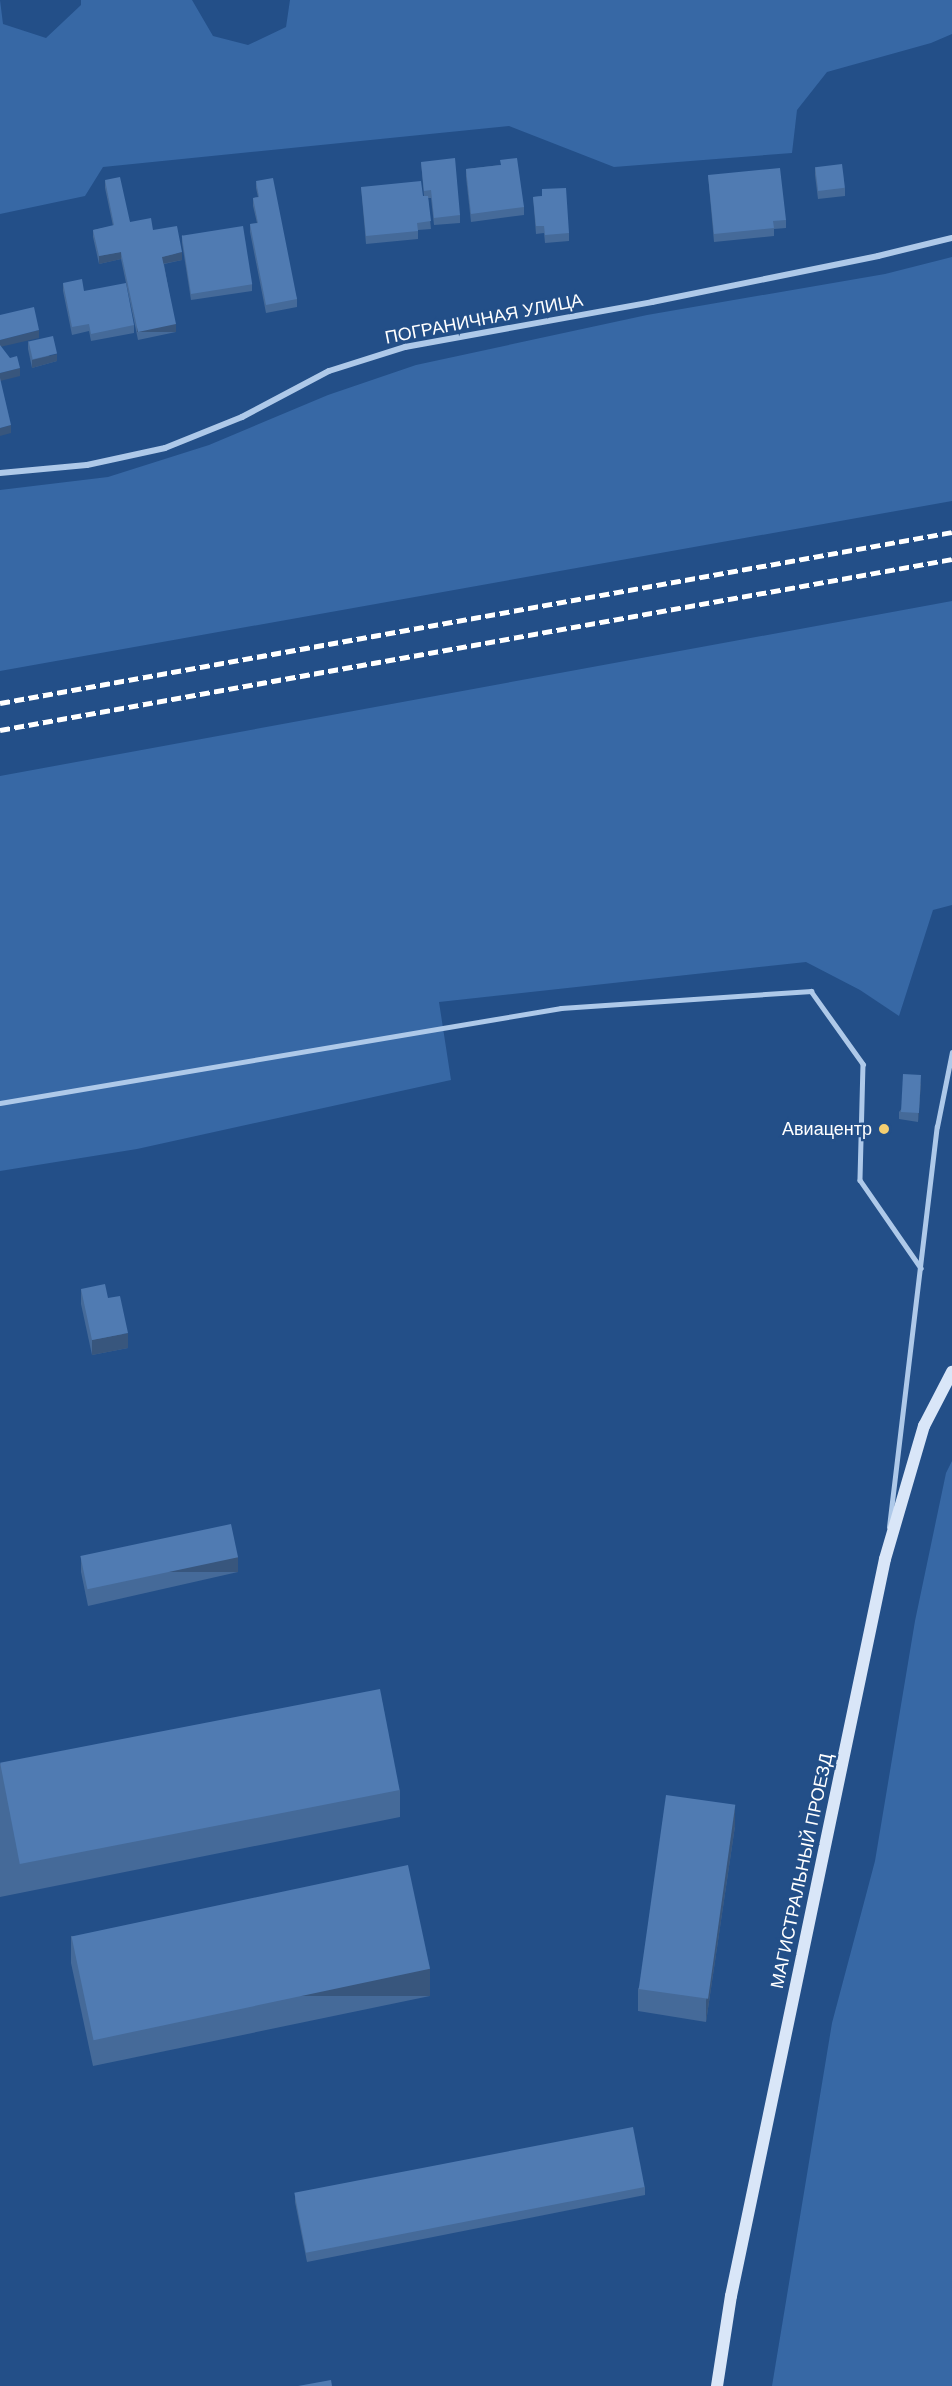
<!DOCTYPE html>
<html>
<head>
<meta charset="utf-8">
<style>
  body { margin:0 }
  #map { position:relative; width:952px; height:2386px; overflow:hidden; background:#234f88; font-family:"DM Sans",sans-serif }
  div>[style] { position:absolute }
  .green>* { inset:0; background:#3768a5 }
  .service>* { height:4.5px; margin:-2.25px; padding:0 2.25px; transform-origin:2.25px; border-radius:2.25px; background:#aec9e9 }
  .minor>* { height:6px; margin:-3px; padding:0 3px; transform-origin:3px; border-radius:3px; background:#aec9e9 }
  .secondary>* { height:12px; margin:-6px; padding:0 6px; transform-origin:6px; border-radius:6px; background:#d9e6f8 }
  .rail>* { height:4.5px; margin-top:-2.25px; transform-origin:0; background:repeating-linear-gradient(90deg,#fff 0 10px,transparent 0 14.5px) }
  .wall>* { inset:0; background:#456a99 }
  .shaded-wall>* { inset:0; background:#38567d; transform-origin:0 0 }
  .building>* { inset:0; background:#507bb2; transform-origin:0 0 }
  .dots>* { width:16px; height:16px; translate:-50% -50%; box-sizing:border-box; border:3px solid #234f88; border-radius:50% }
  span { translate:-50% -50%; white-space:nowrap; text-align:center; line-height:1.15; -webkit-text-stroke:4.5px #234f88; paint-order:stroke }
  .street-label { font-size:18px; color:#fff }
  .poi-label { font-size:18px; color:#fff }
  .right { translate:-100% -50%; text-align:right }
</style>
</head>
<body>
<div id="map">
  <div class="green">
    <div style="clip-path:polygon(0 0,3px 24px,46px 38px,81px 5px,81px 0,192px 0,213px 36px,248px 45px,286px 27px,290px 0,952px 0,952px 34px,931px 43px,827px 72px,797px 110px,792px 153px,614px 167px,509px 126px,103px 167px,85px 196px,0 214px)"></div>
    <div style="clip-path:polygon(952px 257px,952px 501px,0 671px,0 490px,108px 477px,209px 445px,328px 395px,416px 365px,647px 315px,885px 274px)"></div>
    <div style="clip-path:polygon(952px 601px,952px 905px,933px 910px,899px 1016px,860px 990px,806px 962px,439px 1002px,451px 1080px,137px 1149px,0 1171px,0 776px)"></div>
    <div style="clip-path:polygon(952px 1461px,952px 2386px,772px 2386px,832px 2023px,875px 1861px,915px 1621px,946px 1473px)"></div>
  </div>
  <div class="service">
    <div style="left:0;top:1103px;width:569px;rotate:-9.61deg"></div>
    <div style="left:561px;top:1008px;width:251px;rotate:-3.9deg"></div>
    <div style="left:811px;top:991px;width:90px;rotate:54.5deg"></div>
    <div style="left:863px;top:1064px;width:116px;rotate:91.5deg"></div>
    <div style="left:860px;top:1180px;width:107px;rotate:55.3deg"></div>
    <div style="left:889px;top:1527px;width:403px;rotate:-83.2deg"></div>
    <div style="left:937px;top:1127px;width:76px;rotate:-78.7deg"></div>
  </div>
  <div class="minor">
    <div style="left:0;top:473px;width:87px;rotate:-5.3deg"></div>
    <div style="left:87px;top:465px;width:80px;rotate:-12.3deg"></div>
    <div style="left:165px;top:448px;width:83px;rotate:-21.9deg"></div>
    <div style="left:242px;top:417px;width:98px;rotate:-27.9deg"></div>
    <div style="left:329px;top:371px;width:80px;rotate:-17.5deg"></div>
    <div style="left:405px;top:347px;width:251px;rotate:-10.3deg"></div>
    <div style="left:652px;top:302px;width:231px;rotate:-11.5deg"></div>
    <div style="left:878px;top:256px;width:76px;rotate:-13.7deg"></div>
  </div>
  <div class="secondary">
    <div style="left:717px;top:2386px;width:91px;rotate:-81.2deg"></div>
    <div style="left:731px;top:2296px;width:753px;rotate:-78.2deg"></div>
    <div style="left:885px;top:1559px;width:139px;rotate:-73.7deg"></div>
    <div style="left:924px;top:1426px;width:61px;rotate:-62.6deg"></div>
  </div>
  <div class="rail">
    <div style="left:0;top:703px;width:967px;rotate:-10.18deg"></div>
    <div style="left:0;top:730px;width:967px;rotate:-10.18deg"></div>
  </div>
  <div class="wall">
    <div style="clip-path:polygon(421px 162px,460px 215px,460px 223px,434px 225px,431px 198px,428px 198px,431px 229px,418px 230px,418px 239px,366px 244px,361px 187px,424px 196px)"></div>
    <div style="clip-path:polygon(500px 165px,524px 207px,524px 215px,471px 222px,466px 177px,466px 169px)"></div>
    <div style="clip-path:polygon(815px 167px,845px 188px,845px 196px,818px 199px,815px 175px)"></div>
    <div style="clip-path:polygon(708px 175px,786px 220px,786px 228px,774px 229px,774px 236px,714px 242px)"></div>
    <div style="clip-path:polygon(105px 180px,130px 222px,153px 230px,182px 260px,164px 264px,176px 332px,138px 340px,121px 259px,99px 264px,93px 237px,93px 230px,113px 226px,105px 188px)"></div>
    <div style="clip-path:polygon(256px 181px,297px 299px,297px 307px,266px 313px,250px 232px,250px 224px,257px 223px,253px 206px,253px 198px,258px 197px,256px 188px)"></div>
    <div style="clip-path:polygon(542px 189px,569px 233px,569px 241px,545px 243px,544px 233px,536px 234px,533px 197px,542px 196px)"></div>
    <div style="clip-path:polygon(182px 235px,252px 284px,252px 291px,191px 300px,182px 243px)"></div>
    <div style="clip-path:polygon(63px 283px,84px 291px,134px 325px,134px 333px,91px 341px,89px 331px,72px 335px,63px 291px)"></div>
    <div style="clip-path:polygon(28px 341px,57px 361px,32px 368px,28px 349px)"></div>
    <div style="clip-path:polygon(921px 1083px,918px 1122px,899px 1119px,899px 1112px)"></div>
    <div style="clip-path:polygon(81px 1289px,108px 1298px,128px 1348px,92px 1355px,81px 1304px)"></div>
    <div style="clip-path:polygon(81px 1557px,238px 1572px,88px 1606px,81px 1572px)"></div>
    <div style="clip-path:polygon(0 1764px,400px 1790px,400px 1817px,0 1897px)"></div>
    <div style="clip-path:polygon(735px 1826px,706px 2022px,638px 2011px,638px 1989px)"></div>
    <div style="clip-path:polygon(71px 1936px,430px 1996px,93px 2066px,71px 1963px)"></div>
    <div style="clip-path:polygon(645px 2187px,645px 2195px,307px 2262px,295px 2202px,295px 2194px)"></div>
  </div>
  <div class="shaded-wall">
    <div style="clip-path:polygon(121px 252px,121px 259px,99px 264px,99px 256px)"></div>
    <div style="clip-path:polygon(182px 252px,182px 260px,162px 264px,162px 257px)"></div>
    <div style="left:176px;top:324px;width:8px;height:39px;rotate:90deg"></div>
    <div style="clip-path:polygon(39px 330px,39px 338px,0 347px,0 340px)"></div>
    <div style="clip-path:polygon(57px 354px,57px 361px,32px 368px,32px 360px)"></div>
    <div style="clip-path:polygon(20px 368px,20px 376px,0 381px,0 373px)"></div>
    <div style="clip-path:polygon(11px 425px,11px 433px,0 436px,0 428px)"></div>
    <div style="clip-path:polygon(921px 1075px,921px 1083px,918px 1122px,918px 1114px)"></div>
    <div style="clip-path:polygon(128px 1333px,128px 1348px,92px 1355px,92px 1340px)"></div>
    <div style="left:238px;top:1557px;width:15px;height:154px;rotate:90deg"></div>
    <div style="clip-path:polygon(735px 1805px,735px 1826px,706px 2022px,706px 2001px)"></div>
    <div style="left:430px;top:1969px;width:27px;height:344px;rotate:90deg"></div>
  </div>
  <div class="building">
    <div style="clip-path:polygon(455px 158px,460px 215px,434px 218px,431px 190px,424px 191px,421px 162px)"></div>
    <div style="clip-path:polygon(517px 158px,524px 207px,471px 214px,466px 169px,501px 165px,500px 160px)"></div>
    <div style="left:842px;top:164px;width:24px;height:27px;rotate:83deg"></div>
    <div style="clip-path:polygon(780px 168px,786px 220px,773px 221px,774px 228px,714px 234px,708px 175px)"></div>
    <div style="clip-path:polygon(120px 177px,130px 222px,151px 218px,153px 230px,177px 226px,182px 252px,162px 257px,176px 324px,138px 332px,121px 252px,99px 256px,93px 230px,114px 225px,105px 180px)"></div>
    <div style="clip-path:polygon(273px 178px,297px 299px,266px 305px,250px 224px,258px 223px,253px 198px,259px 197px,256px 181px)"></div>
    <div style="clip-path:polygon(421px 181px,423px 196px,428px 196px,431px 221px,417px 223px,418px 231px,366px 236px,361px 187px)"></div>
    <div style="clip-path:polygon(566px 188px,569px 233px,545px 235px,544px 226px,536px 226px,533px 197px,542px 196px,542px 189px)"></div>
    <div style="left:243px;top:226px;width:59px;height:62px;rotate:81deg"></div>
    <div style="clip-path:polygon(82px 279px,84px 291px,126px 283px,134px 325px,91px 334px,89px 324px,72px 327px,63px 283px)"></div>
    <div style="clip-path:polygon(34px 307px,39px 330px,0 340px,0 315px)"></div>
    <div style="left:53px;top:336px;width:18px;height:25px;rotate:77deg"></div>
    <div style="clip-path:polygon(0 345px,10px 358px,17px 356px,20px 368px,0 373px)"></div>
    <div style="clip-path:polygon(0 378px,11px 425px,0 428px)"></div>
    <div style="left:903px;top:1074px;width:18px;height:38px;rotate:3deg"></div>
    <div style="clip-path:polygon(105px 1284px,108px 1298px,120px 1296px,128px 1333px,92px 1340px,81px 1289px)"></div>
    <div style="left:231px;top:1524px;width:34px;height:154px;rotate:78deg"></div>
    <div style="left:380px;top:1689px;width:103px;height:387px;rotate:79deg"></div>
    <div style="left:666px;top:1795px;width:70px;height:196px;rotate:8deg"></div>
    <div style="left:408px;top:1865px;width:106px;height:344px;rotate:78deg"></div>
    <div style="left:633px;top:2127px;width:61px;height:345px;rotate:79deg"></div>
    <div style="clip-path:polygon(331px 2380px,332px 2386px,298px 2386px)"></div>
  </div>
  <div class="dots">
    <div style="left:884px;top:1129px;background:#f5cf71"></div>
  </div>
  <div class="street-label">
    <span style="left:484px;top:319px;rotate:-11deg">ПОГРАНИЧНАЯ УЛИЦА</span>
    <span style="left:802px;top:1871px;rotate:-78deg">МАГИСТРАЛЬНЫЙ ПРОЕЗД</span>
  </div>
  <div class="poi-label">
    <span class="right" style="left:872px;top:1129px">Авиацентр</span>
  </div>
</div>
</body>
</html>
